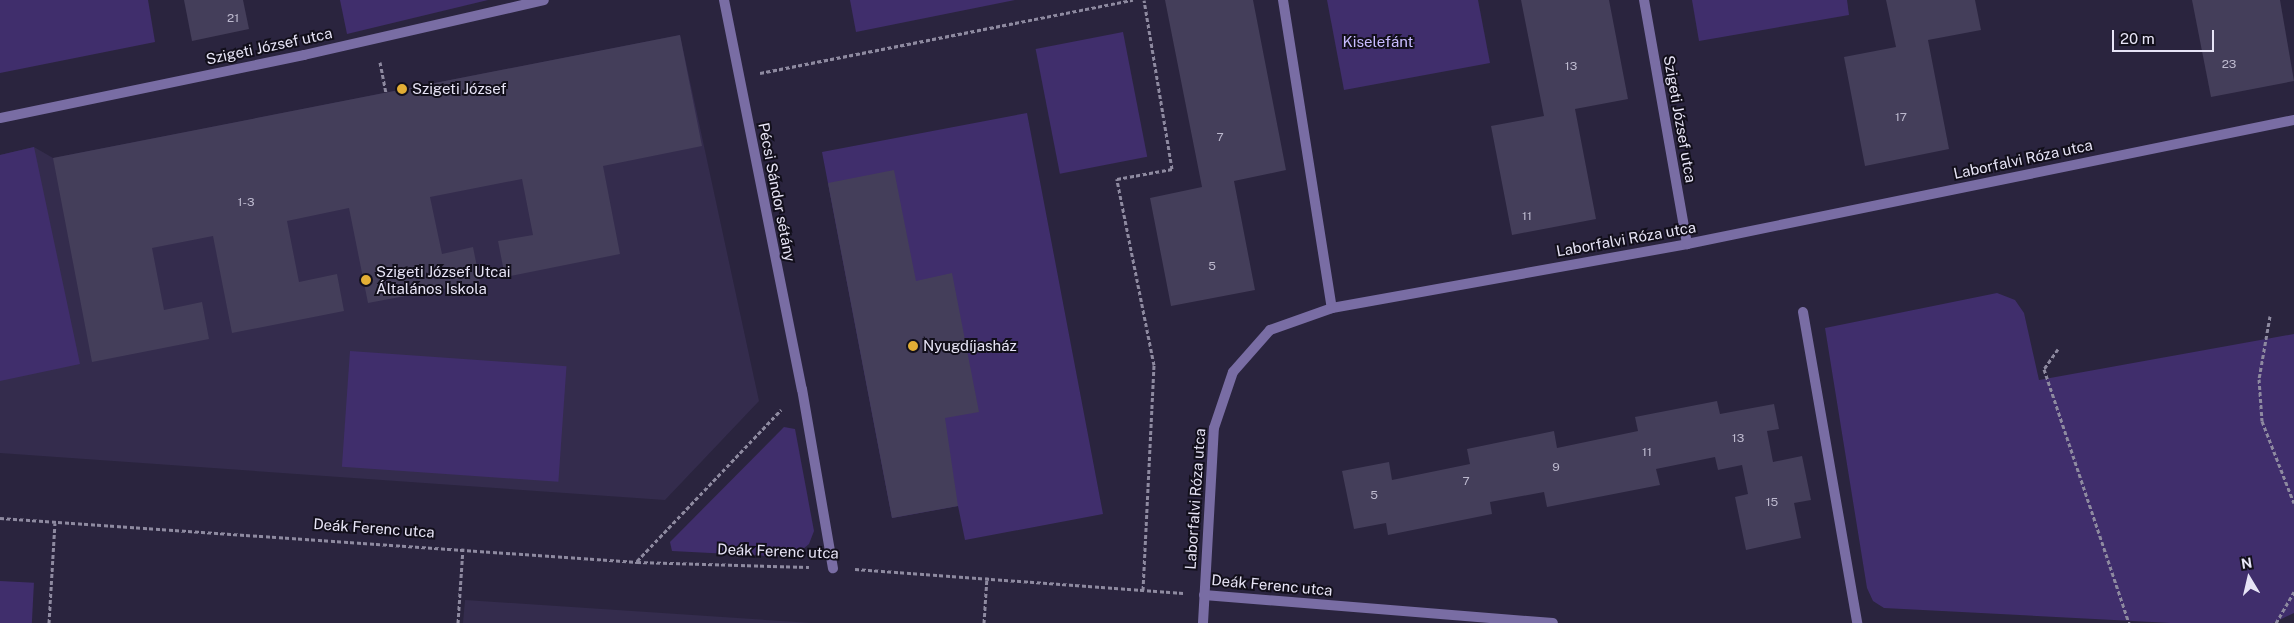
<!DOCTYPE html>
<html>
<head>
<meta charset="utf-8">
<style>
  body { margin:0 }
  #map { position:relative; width:2294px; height:623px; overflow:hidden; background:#2a243e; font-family:"Public Sans",sans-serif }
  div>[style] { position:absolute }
  .built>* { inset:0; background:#342c4d }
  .green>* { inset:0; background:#402e6c; transform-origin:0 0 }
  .building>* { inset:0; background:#443e5a }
  .path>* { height:3px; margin-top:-1.5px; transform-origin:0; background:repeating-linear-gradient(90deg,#8e8aa0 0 4px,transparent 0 6.5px) }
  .service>* { height:10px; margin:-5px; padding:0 5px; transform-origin:5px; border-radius:5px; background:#796da4 }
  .pedestrian>* { height:10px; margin:-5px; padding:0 5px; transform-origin:5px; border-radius:5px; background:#796da4 }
  .minor>* { height:10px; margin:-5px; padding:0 5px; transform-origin:5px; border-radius:5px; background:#796da4 }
  .dots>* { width:14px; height:14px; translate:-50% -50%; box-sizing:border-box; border:2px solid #120f1b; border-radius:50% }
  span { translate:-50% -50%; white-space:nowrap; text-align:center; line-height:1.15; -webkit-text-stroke:4px #120f1b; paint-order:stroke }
  .number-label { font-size:12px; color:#bebacf }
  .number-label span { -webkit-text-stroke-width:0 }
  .park-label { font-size:15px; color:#c9bcff }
  .street-label { font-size:15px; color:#e7e4f6 }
  .poi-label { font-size:15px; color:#e7e4f6 }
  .left { translate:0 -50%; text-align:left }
  .north { position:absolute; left:2224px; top:553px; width:50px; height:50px; -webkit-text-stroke:4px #120f1b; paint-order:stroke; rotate:351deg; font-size:14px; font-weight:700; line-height:20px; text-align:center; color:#e7e4f6 }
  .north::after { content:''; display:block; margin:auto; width:18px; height:22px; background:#e7e4f6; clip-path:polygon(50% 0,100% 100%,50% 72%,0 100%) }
  .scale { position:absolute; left:2112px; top:30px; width:102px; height:22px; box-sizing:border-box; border:2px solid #e7e4f6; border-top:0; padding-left:6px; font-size:15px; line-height:18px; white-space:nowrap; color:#e7e4f6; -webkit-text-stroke:4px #120f1b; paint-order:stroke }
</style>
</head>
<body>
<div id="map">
  <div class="built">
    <div style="clip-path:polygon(680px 35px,759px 401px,665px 500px,0 453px,0 155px,34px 147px,53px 158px)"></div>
    <div style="clip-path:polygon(465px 600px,812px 623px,463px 623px)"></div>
  </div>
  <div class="green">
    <div style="clip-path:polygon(0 0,148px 0,155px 42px,0 73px)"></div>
    <div style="clip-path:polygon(340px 0,488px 0,347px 34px)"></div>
    <div style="clip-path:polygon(850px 0,1015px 0,856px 32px)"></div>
    <div style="clip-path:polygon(1327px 0,1478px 0,1490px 63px,1344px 90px)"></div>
    <div style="clip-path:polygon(1692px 0,1847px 0,1849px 15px,1699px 41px)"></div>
    <div style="left:1123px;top:32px;width:127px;height:89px;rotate:79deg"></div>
    <div style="clip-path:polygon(1027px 113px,1103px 514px,965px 540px,958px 506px,892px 518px,822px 152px)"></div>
    <div style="clip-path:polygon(34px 147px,80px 364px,0 381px,0 155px)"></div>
    <div style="clip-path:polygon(1997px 293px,2015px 300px,2024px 313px,2039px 380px,2294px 334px,2294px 613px,2273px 623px,2171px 623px,1884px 608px,1873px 601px,1867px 588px,1825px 328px)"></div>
    <div style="left:350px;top:351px;width:217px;height:116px;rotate:4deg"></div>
    <div style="clip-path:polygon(784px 427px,795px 429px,814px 531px,809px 544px,797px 554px,787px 557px,672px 551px,670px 542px)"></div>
    <div style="left:0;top:581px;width:34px;height:42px;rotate:3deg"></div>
  </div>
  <div class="building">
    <div style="clip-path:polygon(184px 0,243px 0,249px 29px,192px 41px)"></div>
    <div style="clip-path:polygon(1165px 0,1253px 0,1286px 170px,1234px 181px,1255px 290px,1171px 306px,1150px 198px,1202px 187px)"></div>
    <div style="clip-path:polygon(1521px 0,1609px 0,1628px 99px,1575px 109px,1596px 219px,1512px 235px,1491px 126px,1544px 116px)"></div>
    <div style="clip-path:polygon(1886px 0,1975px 0,1981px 30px,1928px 40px,1949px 149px,1865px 166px,1844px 57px,1896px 47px)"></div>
    <div style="clip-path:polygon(2192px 0,2280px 0,2294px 81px,2211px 97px)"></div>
    <div style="clip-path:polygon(680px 35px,702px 146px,603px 166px,620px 254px,505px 277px,498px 241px,533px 235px,522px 179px,430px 197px,442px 254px,473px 247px,480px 282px,368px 303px,349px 208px,287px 221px,299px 282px,337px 274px,344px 311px,232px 333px,213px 236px,152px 248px,164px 310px,202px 302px,209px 339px,92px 362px,53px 158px)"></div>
    <div style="clip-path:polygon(894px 170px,916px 281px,952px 273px,979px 412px,945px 418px,958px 506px,892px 518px,828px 183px)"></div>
    <div style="clip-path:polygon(1717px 401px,1720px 414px,1774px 404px,1779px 429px,1767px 431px,1773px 462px,1802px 456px,1811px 500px,1794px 503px,1801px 538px,1746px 550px,1735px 497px,1748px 494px,1742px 465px,1718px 470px,1715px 457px,1656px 469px,1660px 485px,1547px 507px,1544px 492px,1490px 502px,1492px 514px,1388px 535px,1386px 523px,1354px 529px,1342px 471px,1389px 462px,1392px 480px,1470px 464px,1467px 449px,1554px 431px,1557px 448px,1638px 431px,1635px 417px)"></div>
  </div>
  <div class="path">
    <div style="left:380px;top:62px;width:31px;rotate:79deg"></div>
    <div style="left:760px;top:73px;width:380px;rotate:-11.1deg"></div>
    <div style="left:2270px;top:316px;width:64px;rotate:99.9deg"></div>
    <div style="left:2259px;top:379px;width:42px;rotate:85.9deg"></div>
    <div style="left:2262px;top:421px;width:88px;rotate:68.7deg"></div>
    <div style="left:2058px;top:349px;width:24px;rotate:125deg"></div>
    <div style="left:2044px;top:369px;width:268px;rotate:71.5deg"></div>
    <div style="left:0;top:518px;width:639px;rotate:3.95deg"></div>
    <div style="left:637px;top:562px;width:172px;rotate:1.7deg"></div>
    <div style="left:637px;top:561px;width:209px;rotate:-46.4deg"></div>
    <div style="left:855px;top:569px;width:329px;rotate:4.2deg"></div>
    <div style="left:1143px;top:590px;width:225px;rotate:-87.2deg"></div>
    <div style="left:1154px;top:365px;width:190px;rotate:-101.3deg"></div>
    <div style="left:1117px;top:179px;width:56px;rotate:-10.3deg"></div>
    <div style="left:1172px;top:169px;width:171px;rotate:-99.4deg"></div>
    <div style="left:49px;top:623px;width:100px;rotate:-86.6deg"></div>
    <div style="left:458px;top:623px;width:75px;rotate:-86.2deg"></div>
    <div style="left:984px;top:623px;width:46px;rotate:-86.3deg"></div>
    <div style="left:2276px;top:623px;width:36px;rotate:-60deg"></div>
  </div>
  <div class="service">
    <div style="left:1803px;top:312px;width:316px;rotate:80.1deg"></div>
    <div style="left:1204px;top:595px;width:350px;rotate:4.6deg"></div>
  </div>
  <div class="pedestrian">
    <div style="left:724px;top:0;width:397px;rotate:78.7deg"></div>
    <div style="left:802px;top:389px;width:182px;rotate:80.2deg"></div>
    <div style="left:0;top:118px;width:310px;rotate:-11.7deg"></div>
    <div style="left:304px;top:55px;width:246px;rotate:-12.9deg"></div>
  </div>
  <div class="minor">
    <div style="left:1283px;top:0;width:312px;rotate:81deg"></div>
    <div style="left:1644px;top:0;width:248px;rotate:80deg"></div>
    <div style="left:1203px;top:623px;width:195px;rotate:-86.8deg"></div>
    <div style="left:1214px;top:428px;width:59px;rotate:-71.3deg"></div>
    <div style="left:1233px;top:372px;width:56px;rotate:-48.6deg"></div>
    <div style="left:1270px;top:330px;width:66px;rotate:-19.5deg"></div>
    <div style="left:1332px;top:308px;width:361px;rotate:-10.2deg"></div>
    <div style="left:1687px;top:244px;width:620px;rotate:-11.55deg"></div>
  </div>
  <div class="dots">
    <div style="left:402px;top:89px;background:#e3ae35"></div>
    <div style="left:366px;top:280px;background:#e3ae35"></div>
    <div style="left:913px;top:346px;background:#e3ae35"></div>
  </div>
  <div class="number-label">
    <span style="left:233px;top:19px">21</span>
    <span style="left:2229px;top:65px">23</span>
    <span style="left:1571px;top:67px">13</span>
    <span style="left:1901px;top:118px">17</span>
    <span style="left:1220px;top:138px">7</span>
    <span style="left:246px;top:203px">1-3</span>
    <span style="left:1527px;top:217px">11</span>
    <span style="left:1212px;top:267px">5</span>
    <span style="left:1738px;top:439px">13</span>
    <span style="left:1647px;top:453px">11</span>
    <span style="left:1556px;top:468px">9</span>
    <span style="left:1466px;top:482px">7</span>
    <span style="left:1374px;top:496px">5</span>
    <span style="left:1772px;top:503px">15</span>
  </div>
  <div class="park-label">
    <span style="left:1378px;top:42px">Kiselefánt</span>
  </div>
  <div class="street-label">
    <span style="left:269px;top:46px;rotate:-12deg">Szigeti József utca</span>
    <span style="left:1680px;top:119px;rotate:80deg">Szigeti József utca</span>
    <span style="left:2023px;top:159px;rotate:-12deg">Laborfalvi Róza utca</span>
    <span style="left:777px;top:192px;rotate:79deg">Pécsi Sándor sétány</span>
    <span style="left:1626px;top:239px;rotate:-10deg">Laborfalvi Róza utca</span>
    <span style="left:1195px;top:499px;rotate:-86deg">Laborfalvi Róza utca</span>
    <span style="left:374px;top:528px;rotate:4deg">Deák Ferenc utca</span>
    <span style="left:778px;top:551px;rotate:2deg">Deák Ferenc utca</span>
    <span style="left:1272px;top:585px;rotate:5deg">Deák Ferenc utca</span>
  </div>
  <div class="poi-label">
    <span class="left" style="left:412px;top:89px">Szigeti József</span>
    <span class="left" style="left:376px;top:280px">Szigeti József Utcai<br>Általános Iskola</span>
    <span class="left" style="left:923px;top:346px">Nyugdíjasház</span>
  </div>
  <div class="north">N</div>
  <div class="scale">20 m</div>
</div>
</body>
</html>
